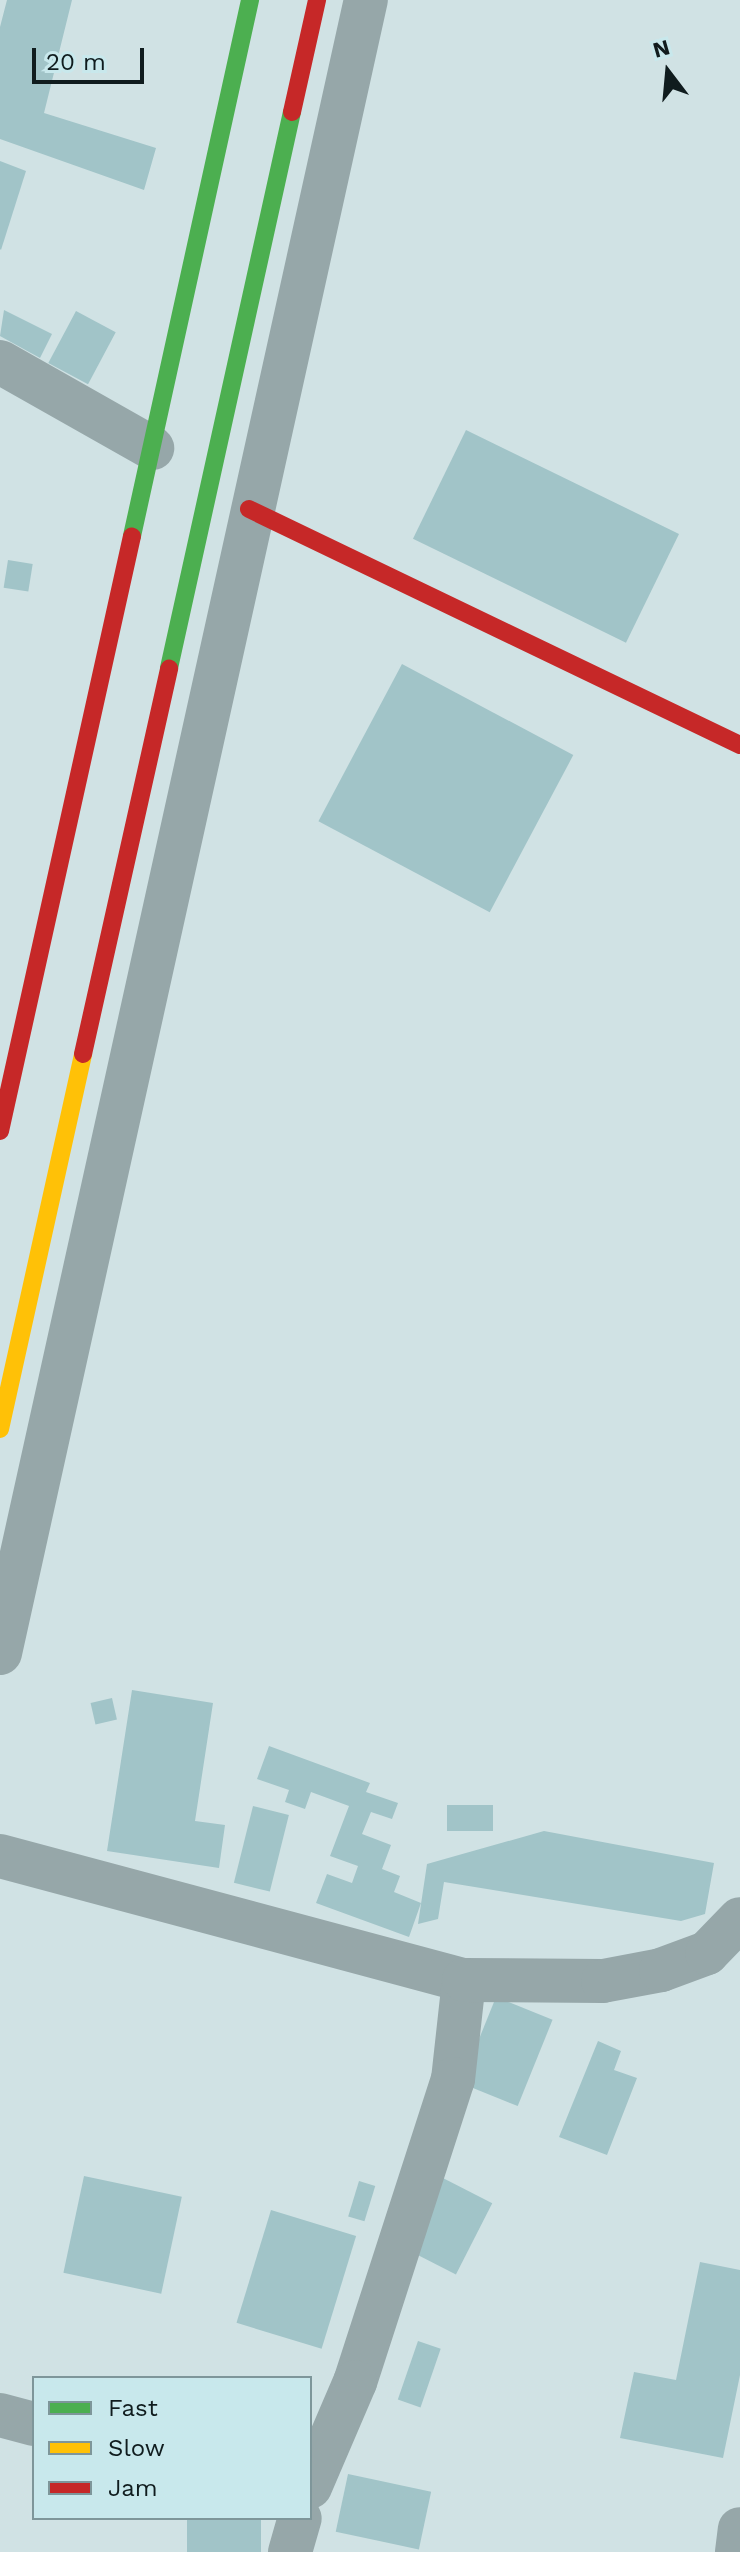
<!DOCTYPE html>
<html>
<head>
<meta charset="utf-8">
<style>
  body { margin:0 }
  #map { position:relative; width:740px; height:2552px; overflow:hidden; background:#d0e2e4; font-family:"Work Sans",sans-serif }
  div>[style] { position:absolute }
  .building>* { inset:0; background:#a1c4c8; transform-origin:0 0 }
  .street>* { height:44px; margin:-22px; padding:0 22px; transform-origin:22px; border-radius:22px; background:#96a7a9 }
  .fast>* { height:18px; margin:-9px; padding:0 9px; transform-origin:9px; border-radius:9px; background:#4caf50 }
  .slow>* { height:18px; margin:-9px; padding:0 9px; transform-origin:9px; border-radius:9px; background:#ffc107 }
  .jam>* { height:18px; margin:-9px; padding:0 9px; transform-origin:9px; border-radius:9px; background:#c62828 }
  span { translate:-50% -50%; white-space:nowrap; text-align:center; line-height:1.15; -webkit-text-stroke:6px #c8e8ec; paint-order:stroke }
  .legend { position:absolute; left:32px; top:2376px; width:280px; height:144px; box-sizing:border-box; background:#c8e8ec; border:2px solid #7e969a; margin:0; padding:10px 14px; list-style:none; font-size:24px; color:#101c1e }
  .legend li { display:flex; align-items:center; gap:16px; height:40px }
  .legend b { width:40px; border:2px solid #7e969a }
  .north { position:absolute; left:628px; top:32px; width:80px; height:80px; -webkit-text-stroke:6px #c8e8ec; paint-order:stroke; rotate:344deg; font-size:22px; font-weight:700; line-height:32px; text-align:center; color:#101c1e }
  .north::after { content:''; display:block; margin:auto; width:28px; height:36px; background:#101c1e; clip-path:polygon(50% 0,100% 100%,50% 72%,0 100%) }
  .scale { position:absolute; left:32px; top:48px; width:112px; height:36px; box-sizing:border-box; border:4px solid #101c1e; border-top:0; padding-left:10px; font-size:24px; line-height:28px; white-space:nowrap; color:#101c1e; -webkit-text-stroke:6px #c8e8ec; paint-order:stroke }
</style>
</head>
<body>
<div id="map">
  <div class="building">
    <div style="clip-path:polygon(7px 0,72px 0,44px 113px,156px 148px,144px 190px,0 139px,0 27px)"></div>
    <div style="clip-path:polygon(0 161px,26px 171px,1px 250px,0 249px)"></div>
    <div style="clip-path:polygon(4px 310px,52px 334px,40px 358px,0 336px)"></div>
    <div style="left:76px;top:311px;width:45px;height:59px;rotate:28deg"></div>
    <div style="left:466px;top:430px;width:237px;height:121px;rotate:26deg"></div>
    <div style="left:8px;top:560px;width:25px;height:28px;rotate:9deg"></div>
    <div style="left:402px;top:664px;width:194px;height:178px;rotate:28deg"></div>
    <div style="clip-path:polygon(132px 1690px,213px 1703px,195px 1821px,225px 1825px,219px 1868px,107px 1851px)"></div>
    <div style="left:112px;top:1698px;width:22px;height:22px;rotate:77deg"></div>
    <div style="clip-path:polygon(269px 1746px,370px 1783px,366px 1792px,398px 1803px,392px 1819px,371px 1812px,362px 1834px,391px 1845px,382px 1869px,400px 1876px,394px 1892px,421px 1903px,409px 1937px,316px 1903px,327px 1874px,352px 1883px,358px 1866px,330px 1856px,349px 1806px,311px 1792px,305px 1809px,285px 1802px,289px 1790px,257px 1779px)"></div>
    <div style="left:447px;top:1805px;width:46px;height:26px"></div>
    <div style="left:253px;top:1806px;width:37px;height:79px;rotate:14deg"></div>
    <div style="clip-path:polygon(544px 1831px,714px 1863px,705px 1914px,681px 1921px,444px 1882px,438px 1919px,418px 1924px,427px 1864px)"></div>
    <div style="left:496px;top:1997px;width:61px;height:93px;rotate:22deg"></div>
    <div style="clip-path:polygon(598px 2041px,621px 2051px,614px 2070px,637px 2078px,607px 2155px,559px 2137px)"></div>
    <div style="left:437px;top:2175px;width:62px;height:80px;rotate:27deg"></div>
    <div style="left:84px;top:2176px;width:100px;height:99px;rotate:12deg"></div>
    <div style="left:359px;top:2181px;width:17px;height:37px;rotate:17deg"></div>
    <div style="left:271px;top:2210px;width:89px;height:118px;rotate:17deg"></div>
    <div style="clip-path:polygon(700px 2262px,740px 2270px,740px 2375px,723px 2458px,620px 2438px,634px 2372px,676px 2380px)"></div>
    <div style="left:418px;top:2341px;width:24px;height:62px;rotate:19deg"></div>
    <div style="left:348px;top:2474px;width:85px;height:59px;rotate:12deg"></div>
    <div style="left:187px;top:2518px;width:74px;height:34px"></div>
  </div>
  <div class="street">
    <div style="left:0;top:362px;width:175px;rotate:29.5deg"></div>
    <div style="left:0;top:1653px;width:1693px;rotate:-77.52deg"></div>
    <div style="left:0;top:1856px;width:480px;rotate:15deg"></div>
    <div style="left:464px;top:1980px;width:100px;rotate:96.3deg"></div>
    <div style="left:453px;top:2079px;width:318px;rotate:107.9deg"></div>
    <div style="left:355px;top:2382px;width:114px;rotate:113.2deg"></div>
    <div style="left:464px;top:1980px;width:139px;rotate:0.4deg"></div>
    <div style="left:603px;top:1981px;width:59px;rotate:-10.7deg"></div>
    <div style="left:661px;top:1970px;width:49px;rotate:-20.3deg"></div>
    <div style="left:707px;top:1953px;width:47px;rotate:-45.9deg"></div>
    <div style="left:0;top:2415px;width:35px;rotate:15deg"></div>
    <div style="left:290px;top:2552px;width:35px;rotate:-74deg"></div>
    <div style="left:737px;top:2552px;width:23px;rotate:-83deg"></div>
  </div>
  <div class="fast">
    <div style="left:132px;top:536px;width:549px;rotate:-77.58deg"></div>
    <div style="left:169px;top:668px;width:569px;rotate:-77.53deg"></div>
  </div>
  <div class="slow">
    <div style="left:0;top:1429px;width:384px;rotate:-77.5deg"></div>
  </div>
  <div class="jam">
    <div style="left:292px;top:112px;width:115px;rotate:-77.4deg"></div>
    <div style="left:249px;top:509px;width:545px;rotate:25.67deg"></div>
    <div style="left:83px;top:1054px;width:395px;rotate:-77.4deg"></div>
    <div style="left:0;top:1131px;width:609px;rotate:-77.49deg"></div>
  </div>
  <ul class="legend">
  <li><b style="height:10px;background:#4caf50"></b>Fast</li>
  <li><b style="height:10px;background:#ffc107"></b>Slow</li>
  <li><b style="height:10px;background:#c62828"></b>Jam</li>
  </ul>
  <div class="north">N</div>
  <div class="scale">20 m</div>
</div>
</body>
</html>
